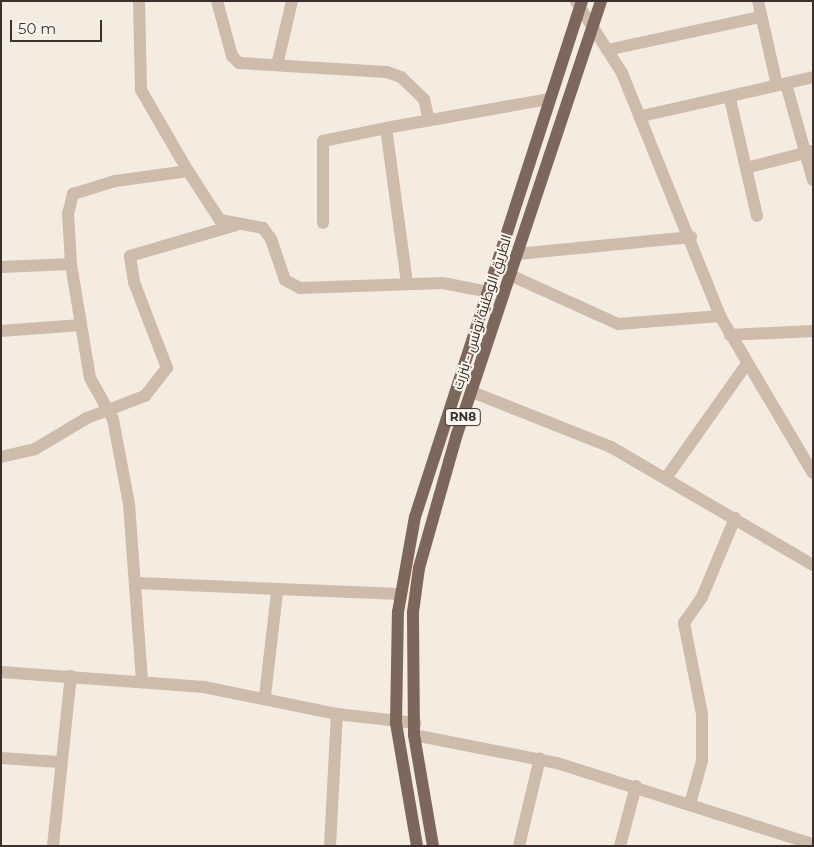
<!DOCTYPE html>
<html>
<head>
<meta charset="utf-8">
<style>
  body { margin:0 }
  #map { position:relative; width:814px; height:847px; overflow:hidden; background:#f4ebe1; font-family:Montserrat,Cairo,sans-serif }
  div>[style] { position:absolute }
  .minor>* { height:12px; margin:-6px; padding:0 6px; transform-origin:6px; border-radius:6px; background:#cdbbac }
  .major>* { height:12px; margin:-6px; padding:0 6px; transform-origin:6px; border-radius:6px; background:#7d675c }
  span { translate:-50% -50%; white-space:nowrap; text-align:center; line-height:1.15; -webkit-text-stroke:4px #fbf5ee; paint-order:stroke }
  .shield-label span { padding:1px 4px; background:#fbf5ee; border:1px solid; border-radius:4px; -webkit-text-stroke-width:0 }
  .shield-label { font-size:12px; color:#3b302b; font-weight:700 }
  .street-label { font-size:14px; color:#3b302b }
  .frame { position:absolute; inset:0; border:2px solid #3b302b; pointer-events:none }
  .scale { position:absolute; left:10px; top:20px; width:92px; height:22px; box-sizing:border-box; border:2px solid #3b302b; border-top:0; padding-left:6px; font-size:15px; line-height:18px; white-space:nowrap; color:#3b302b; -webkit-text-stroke:4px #fbf5ee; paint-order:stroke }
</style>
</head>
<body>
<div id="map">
  <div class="minor">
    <div style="left:139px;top:1px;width:89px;rotate:88.7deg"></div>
    <div style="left:141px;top:90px;width:94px;rotate:59.9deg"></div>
    <div style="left:217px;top:1px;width:57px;rotate:74.7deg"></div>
    <div style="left:232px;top:56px;width:10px;rotate:45deg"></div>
    <div style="left:239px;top:63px;width:148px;rotate:3.5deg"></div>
    <div style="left:387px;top:72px;width:15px;rotate:20deg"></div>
    <div style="left:401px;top:77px;width:32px;rotate:44deg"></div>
    <div style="left:424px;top:99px;width:22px;rotate:77deg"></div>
    <div style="left:576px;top:1px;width:85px;rotate:57.4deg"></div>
    <div style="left:622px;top:73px;width:262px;rotate:68deg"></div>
    <div style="left:720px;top:316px;width:182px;rotate:59.4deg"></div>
    <div style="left:758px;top:1px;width:86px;rotate:77.3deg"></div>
    <div style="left:607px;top:50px;width:157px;rotate:-12.2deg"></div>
    <div style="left:277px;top:65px;width:66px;rotate:-76.8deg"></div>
    <div style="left:786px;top:84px;width:100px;rotate:74.3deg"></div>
    <div style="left:730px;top:99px;width:120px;rotate:77deg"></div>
    <div style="left:642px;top:116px;width:175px;rotate:-12.8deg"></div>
    <div style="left:746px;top:168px;width:68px;rotate:-14.4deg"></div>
    <div style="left:323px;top:223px;width:82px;rotate:-90deg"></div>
    <div style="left:323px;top:141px;width:64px;rotate:-11.7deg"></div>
    <div style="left:517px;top:254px;width:175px;rotate:-5.6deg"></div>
    <div style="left:1px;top:267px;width:70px;rotate:-2.5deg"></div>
    <div style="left:510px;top:275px;width:119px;rotate:24.4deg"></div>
    <div style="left:618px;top:324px;width:102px;rotate:-4.5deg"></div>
    <div style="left:407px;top:283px;width:156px;rotate:-97.7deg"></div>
    <div style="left:386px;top:128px;width:166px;rotate:-10.1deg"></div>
    <div style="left:1px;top:331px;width:80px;rotate:-4.3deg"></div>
    <div style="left:730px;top:335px;width:83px;rotate:-2.8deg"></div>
    <div style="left:472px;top:392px;width:149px;rotate:21.6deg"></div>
    <div style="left:611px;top:447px;width:234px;rotate:30.3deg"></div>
    <div style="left:1px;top:457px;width:35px;rotate:-13deg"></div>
    <div style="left:35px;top:449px;width:61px;rotate:-30.8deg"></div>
    <div style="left:87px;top:418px;width:62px;rotate:-20.8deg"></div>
    <div style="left:145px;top:396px;width:36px;rotate:-52deg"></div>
    <div style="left:167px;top:368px;width:92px;rotate:-111deg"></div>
    <div style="left:134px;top:282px;width:26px;rotate:-99deg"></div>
    <div style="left:130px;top:256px;width:110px;rotate:-16.3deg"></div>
    <div style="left:666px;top:478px;width:138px;rotate:-54.7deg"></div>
    <div style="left:137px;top:583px;width:263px;rotate:2.4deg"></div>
    <div style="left:1px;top:672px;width:204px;rotate:4.2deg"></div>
    <div style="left:204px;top:687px;width:136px;rotate:11.5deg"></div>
    <div style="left:337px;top:714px;width:79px;rotate:6.6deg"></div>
    <div style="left:142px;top:681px;width:177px;rotate:-94.2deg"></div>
    <div style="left:129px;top:504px;width:86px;rotate:-100.7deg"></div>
    <div style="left:113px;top:419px;width:47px;rotate:-119.3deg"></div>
    <div style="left:90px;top:378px;width:116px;rotate:-99.5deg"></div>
    <div style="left:71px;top:264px;width:50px;rotate:-93.4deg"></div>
    <div style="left:68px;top:214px;width:21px;rotate:-76deg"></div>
    <div style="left:73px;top:194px;width:44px;rotate:-17.2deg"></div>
    <div style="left:115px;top:181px;width:74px;rotate:-7.8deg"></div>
    <div style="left:188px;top:171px;width:59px;rotate:56.9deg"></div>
    <div style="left:220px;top:220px;width:44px;rotate:10.5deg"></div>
    <div style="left:263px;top:228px;width:14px;rotate:54deg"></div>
    <div style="left:271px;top:239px;width:43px;rotate:71.1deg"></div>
    <div style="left:285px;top:280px;width:17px;rotate:28deg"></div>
    <div style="left:300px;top:288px;width:143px;rotate:-2deg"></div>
    <div style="left:443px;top:283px;width:47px;rotate:11.1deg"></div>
    <div style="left:265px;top:696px;width:105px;rotate:-83.4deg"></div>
    <div style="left:414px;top:735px;width:146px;rotate:11.1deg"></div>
    <div style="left:557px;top:763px;width:269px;rotate:17.6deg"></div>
    <div style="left:1px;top:758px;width:58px;rotate:3.9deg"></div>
    <div style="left:690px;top:804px;width:45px;rotate:-74.4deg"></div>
    <div style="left:702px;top:761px;width:47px;rotate:-90deg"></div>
    <div style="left:702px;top:714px;width:93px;rotate:-101.2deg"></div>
    <div style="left:684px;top:623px;width:32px;rotate:-55deg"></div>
    <div style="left:702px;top:597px;width:86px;rotate:-67.3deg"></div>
    <div style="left:53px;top:846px;width:171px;rotate:-84deg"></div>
    <div style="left:330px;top:846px;width:132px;rotate:-87deg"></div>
    <div style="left:519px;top:846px;width:90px;rotate:-76.6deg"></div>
    <div style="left:620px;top:846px;width:62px;rotate:-75.1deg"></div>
  </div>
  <div class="major">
    <div style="left:417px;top:846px;width:125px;rotate:-99.7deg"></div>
    <div style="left:396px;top:723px;width:111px;rotate:-89deg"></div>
    <div style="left:398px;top:612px;width:97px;rotate:-79.9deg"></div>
    <div style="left:415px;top:517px;width:542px;rotate:-72.07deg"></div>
    <div style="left:433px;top:846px;width:113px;rotate:-99.7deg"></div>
    <div style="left:414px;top:735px;width:123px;rotate:-90.5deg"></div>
    <div style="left:413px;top:612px;width:44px;rotate:-82.2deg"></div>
    <div style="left:419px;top:568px;width:139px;rotate:-74.2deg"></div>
    <div style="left:457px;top:434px;width:456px;rotate:-71.6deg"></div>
  </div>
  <div class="shield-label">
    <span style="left:463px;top:417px">RN8</span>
  </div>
  <div class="street-label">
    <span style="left:482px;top:312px;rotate:-72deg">الطريق الوطنية تونس - بنزرت</span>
  </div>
  <div class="frame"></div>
  <div class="scale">50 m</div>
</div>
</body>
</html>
